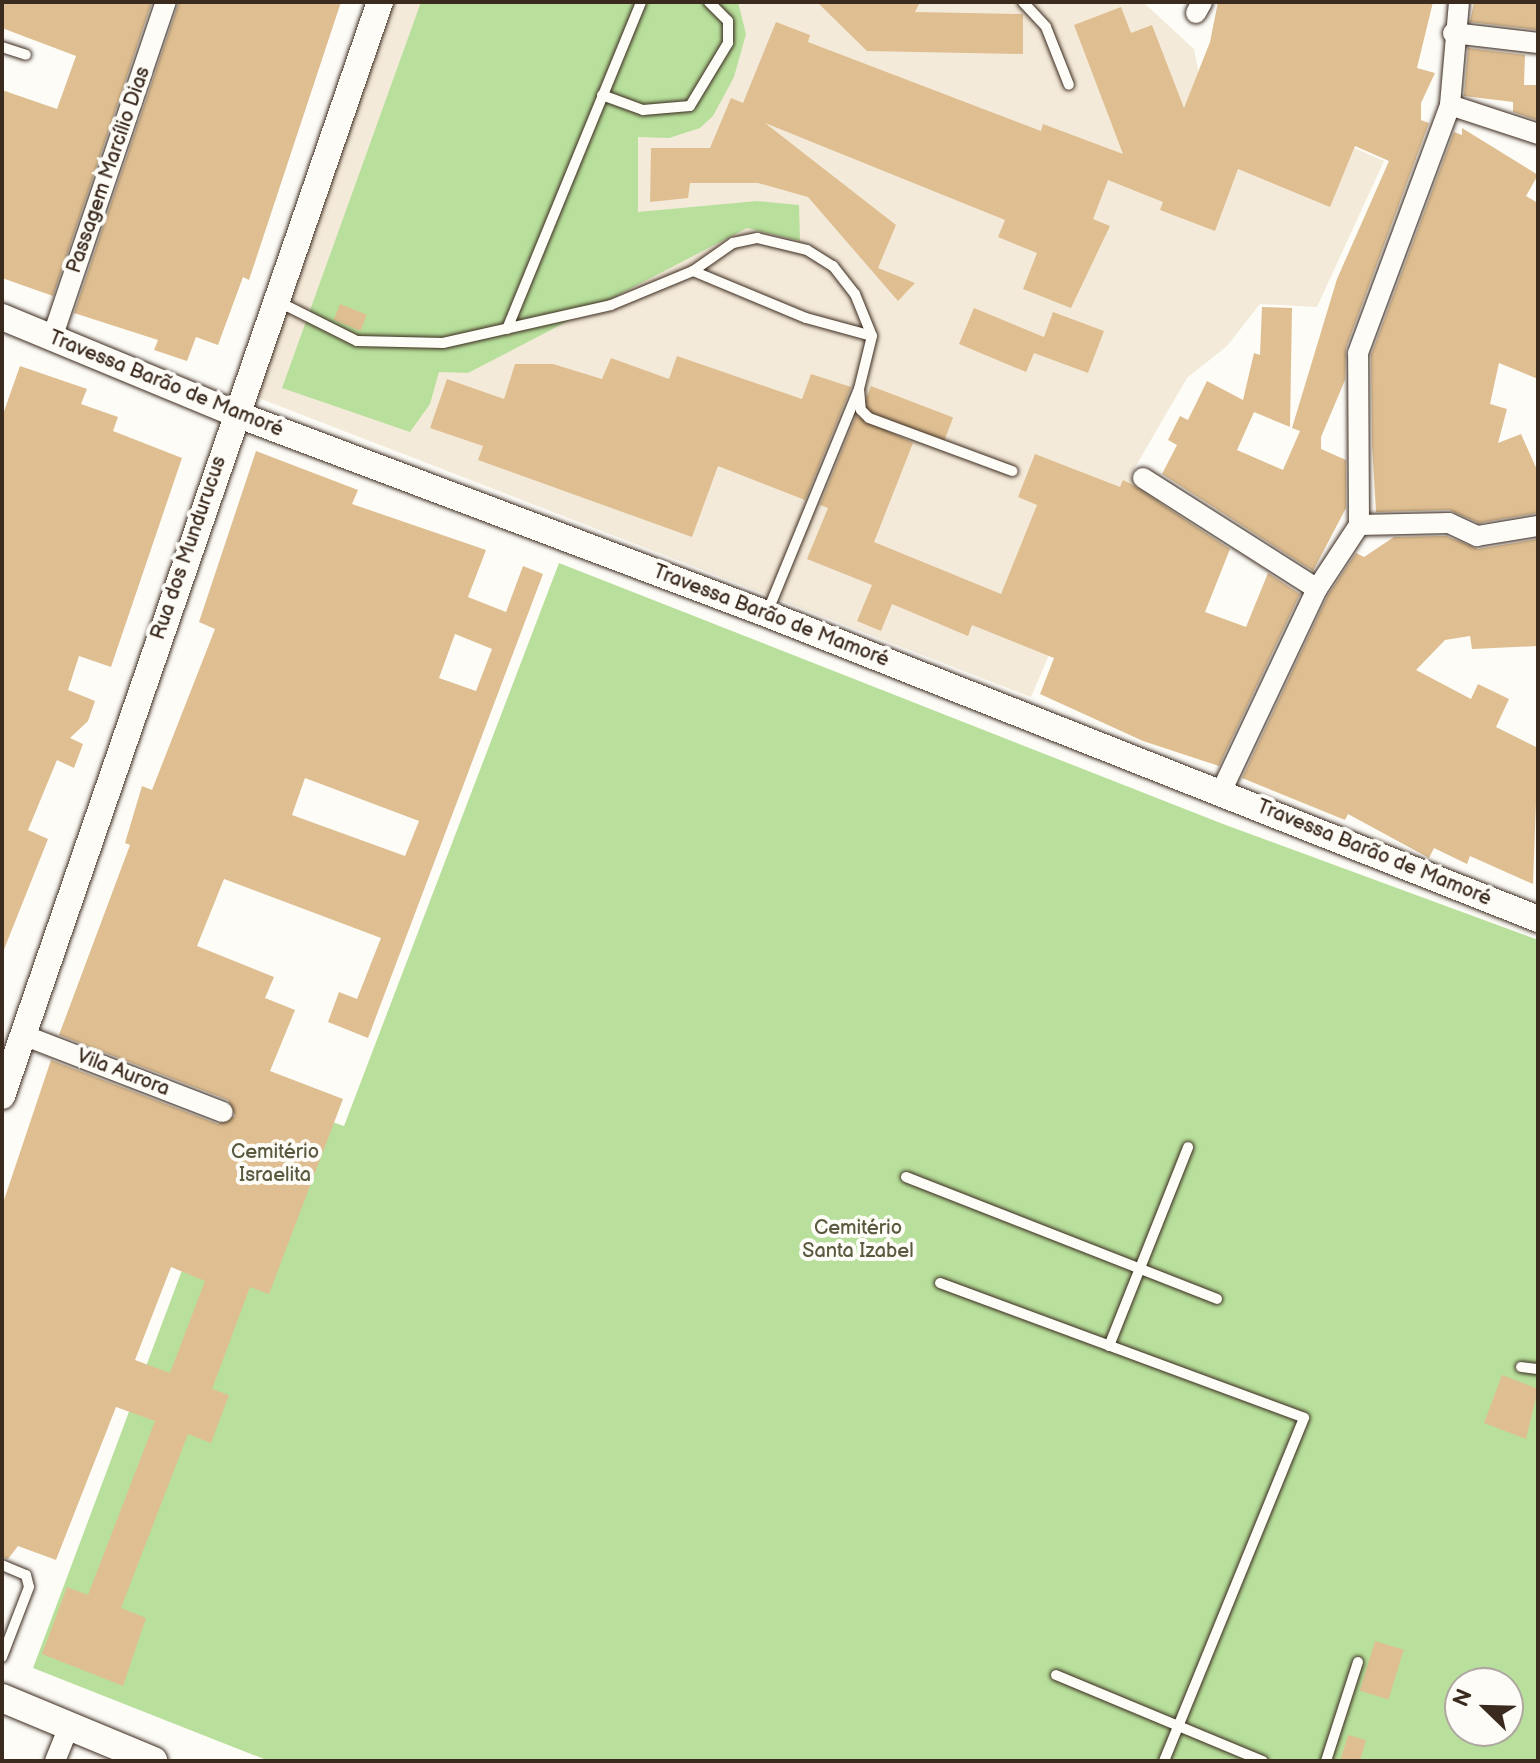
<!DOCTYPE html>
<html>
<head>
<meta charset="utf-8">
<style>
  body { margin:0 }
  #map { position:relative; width:1540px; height:1763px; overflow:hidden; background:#fdfcf7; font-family:"Balsamiq Sans",sans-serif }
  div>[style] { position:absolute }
  .built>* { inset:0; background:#f4ead9 }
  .green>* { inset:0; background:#b8e09c }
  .building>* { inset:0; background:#dfbf92; transform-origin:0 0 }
  .roads { filter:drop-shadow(0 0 2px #3b2a1e) drop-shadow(0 0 2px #3b2a1e) }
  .service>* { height:10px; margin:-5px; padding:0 5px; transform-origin:5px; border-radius:5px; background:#fdfcf7 }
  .minor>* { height:20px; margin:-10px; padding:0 10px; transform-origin:10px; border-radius:10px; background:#fdfcf7 }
  .tertiary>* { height:26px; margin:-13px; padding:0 13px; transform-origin:13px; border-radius:13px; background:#fdfcf7 }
  .secondary>* { height:28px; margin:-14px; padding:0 14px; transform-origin:14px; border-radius:14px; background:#fdfcf7 }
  span { translate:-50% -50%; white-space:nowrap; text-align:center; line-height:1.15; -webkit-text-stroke:8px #fdfcf7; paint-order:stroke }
  .street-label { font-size:20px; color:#3b2a1e }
  .park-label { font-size:20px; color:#5a583e }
  .frame { position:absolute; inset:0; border:4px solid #3b2a1e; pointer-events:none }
  .north { position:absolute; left:1444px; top:1667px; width:80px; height:80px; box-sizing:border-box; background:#fdfcf7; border:2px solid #afa8a0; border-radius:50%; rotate:293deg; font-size:22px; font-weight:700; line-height:32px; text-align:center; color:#3b2a1e }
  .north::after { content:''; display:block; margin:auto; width:28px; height:36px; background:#3b2a1e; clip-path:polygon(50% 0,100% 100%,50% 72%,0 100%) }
</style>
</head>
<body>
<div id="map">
  <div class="built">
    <div style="clip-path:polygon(380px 2px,1143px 2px,1194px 49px,1200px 80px,1384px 161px,1317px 307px,1260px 304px,1227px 346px,1187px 378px,1130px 476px,1162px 496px,1128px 585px,1086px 569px,1031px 697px,243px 392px)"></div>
  </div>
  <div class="green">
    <div style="clip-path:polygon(421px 2px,738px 2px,746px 34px,734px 77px,713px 116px,700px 128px,669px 138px,638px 137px,638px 212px,757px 201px,799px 205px,800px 241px,747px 228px,468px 373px,439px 372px,430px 404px,410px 432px,282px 388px)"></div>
    <div style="clip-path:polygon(evenodd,559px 563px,1223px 824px,1538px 940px,1538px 1761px,269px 1761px,33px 1668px,248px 1094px,344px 1126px,559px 563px,1460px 1683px,1508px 1683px,1508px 1731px,1460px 1731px,1460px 1683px)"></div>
  </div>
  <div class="building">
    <div style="clip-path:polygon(2px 2px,152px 2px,53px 296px,2px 278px,2px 90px,57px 109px,76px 56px,2px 28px)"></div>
    <div style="clip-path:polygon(179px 2px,341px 2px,249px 280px,243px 277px,218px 345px,196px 337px,187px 361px,154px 350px,158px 340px,74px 313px)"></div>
    <div style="clip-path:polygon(817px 2px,920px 2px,915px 12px,1023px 14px,1023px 54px,867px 51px)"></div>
    <div style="clip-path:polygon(1218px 2px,1433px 2px,1417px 68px,1435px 73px,1421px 103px,1421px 120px,1429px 123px,1346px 348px,1345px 380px,1321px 437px,1321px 449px,1346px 460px,1346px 508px,1313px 571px,1162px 474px,1177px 445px,1168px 440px,1180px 416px,1188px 420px,1207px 381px,1243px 400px,1254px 353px,1260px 355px,1262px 307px,1292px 308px,1290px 427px,1254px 412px,1237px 450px,1283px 470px,1300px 431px,1292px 428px,1337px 279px,1389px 161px,1355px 146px,1330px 207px,1238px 169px,1215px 231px,1160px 210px,1163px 202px,1108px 180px,1093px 219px,1110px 226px,1071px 308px,1023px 289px,1037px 253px,998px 237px,1005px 220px,765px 123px,896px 225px,878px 268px,915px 283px,898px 301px,808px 197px,758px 183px,690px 183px,688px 198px,650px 202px,651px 148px,710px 148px,731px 98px,743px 103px,776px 22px,810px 35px,808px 42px,1041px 131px,1043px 124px,1123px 154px,1074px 25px,1121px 7px,1131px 33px,1152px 25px,1184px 108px,1210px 42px)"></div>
    <div style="clip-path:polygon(1474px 2px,1538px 2px,1538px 30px,1470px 22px)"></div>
    <div style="clip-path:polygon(1468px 48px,1525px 55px,1524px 85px,1536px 85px,1537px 120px,1513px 112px,1513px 102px,1464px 96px)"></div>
    <div style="clip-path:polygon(1462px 128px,1538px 175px,1526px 196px,1538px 203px,1538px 379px,1499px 363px,1490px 404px,1507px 409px,1498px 443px,1521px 434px,1538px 472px,1538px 513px,1479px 523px,1449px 510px,1376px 512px,1372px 445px,1371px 355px,1454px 132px,1462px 135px)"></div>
    <div style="left:340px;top:304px;width:29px;height:17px;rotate:22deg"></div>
    <div style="clip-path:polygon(974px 308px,1044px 337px,1053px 312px,1104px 331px,1088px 373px,1034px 353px,1026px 372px,959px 344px)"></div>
    <div style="clip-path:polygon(677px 356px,802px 399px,811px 374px,851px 387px,805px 500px,718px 466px,692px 537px,478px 460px,483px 446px,430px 428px,447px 379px,504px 399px,515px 364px,553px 364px,602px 379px,611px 358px,669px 379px)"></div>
    <div style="clip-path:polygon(20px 366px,87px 389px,81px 404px,118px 417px,113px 431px,182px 458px,111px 667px,79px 656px,68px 690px,95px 701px,88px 721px,70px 738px,83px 744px,74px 768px,57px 760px,28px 830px,48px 839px,3px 952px,2px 417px)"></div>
    <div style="left:871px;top:386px;width:88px;height:25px;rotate:21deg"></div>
    <div style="clip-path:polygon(856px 416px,913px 443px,874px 542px,1001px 594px,1037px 505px,1018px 497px,1035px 454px,1120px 487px,1123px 480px,1131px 484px,1230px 549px,1205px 612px,1246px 627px,1268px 573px,1300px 594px,1219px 766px,1143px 741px,1040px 694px,1054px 658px,972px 625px,968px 636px,892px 604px,881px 631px,857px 621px,872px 585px,807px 559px,828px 508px,820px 505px)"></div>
    <div style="clip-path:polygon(evenodd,256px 451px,358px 490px,352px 504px,486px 550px,468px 597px,506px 612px,523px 566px,543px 574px,368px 1038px,328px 1022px,339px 992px,357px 999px,381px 938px,224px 879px,197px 946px,274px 977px,265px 998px,295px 1010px,270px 1071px,343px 1099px,269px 1294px,250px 1287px,212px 1389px,229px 1395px,211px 1443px,188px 1434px,121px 1608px,146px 1618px,123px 1686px,42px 1654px,67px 1587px,88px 1595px,155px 1421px,116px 1407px,56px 1560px,18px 1546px,8px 1559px,2px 1557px,2px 1206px,51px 1060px,218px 1124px,235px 1116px,228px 1100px,59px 1035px,130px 845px,125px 843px,142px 786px,152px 790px,215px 629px,199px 622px,256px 451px,455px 634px,492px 649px,476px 691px,439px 678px,455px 634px,256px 451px,305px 778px,419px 821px,405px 856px,292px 815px,305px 778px,256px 451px,171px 1267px,205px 1281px,170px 1373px,135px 1360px,171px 1267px)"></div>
    <div style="clip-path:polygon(1446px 536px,1478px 549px,1538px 539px,1538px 646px,1472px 649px,1470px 636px,1445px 640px,1416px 670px,1471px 699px,1478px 684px,1509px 699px,1496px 727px,1538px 748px,1533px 884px,1470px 856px,1467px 864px,1434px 848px,1429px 858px,1348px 814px,1345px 820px,1242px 778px,1328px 595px,1356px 553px,1364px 557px,1394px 537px)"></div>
    <div style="clip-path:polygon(1502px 1375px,1538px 1389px,1526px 1439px,1484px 1423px)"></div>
    <div style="left:1375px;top:1641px;width:30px;height:52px;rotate:17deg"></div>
    <div style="clip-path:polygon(1348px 1735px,1366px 1740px,1360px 1761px,1340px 1761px)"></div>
  </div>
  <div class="roads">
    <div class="service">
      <div style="left:1023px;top:2px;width:34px;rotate:47deg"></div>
      <div style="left:1046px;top:27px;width:62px;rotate:68.4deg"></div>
      <div style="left:2px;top:47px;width:25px;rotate:18deg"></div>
      <div style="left:602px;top:95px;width:44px;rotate:20.1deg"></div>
      <div style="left:643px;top:110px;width:47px;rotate:-4.9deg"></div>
      <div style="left:690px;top:106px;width:74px;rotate:-58.9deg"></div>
      <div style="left:728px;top:43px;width:22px;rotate:-90deg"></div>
      <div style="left:728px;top:21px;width:27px;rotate:-135deg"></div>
      <div style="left:693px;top:271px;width:122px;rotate:22.6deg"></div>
      <div style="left:806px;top:318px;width:68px;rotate:15.3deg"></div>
      <div style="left:279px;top:302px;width:87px;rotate:26.6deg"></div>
      <div style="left:357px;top:341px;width:86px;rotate:1.3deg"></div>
      <div style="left:443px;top:343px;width:172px;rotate:-12.7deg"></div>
      <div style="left:611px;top:305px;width:89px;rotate:-22.5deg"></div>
      <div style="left:693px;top:271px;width:49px;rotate:-35deg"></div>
      <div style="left:733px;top:243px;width:25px;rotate:-12deg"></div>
      <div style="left:757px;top:238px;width:51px;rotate:13.5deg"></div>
      <div style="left:807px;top:250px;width:31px;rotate:32deg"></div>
      <div style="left:833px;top:266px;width:36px;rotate:52deg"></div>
      <div style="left:855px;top:294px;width:45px;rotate:68deg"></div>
      <div style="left:872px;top:336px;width:55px;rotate:103.8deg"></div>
      <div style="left:859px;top:389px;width:21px;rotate:85deg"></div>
      <div style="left:861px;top:410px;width:11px;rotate:45deg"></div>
      <div style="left:869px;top:418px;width:153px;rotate:20.3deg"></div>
      <div style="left:507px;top:329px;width:353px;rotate:-67.7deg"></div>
      <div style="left:767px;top:613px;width:240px;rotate:-67.7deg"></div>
      <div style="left:906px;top:1177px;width:334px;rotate:21.4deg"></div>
      <div style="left:940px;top:1283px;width:388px;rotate:20.3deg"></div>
      <div style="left:1304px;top:1418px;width:370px;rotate:112.2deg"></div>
      <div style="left:1109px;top:1346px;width:214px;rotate:-68.3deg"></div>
      <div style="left:1521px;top:1367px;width:17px;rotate:7deg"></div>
      <div style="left:2px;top:1565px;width:26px;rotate:23deg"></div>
      <div style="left:26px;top:1575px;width:12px;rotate:76deg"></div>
      <div style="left:29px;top:1587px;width:75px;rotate:111.1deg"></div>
      <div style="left:1056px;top:1675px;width:224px;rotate:22.6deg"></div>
      <div style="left:1326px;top:1761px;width:104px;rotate:-72.1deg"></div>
    </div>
    <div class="minor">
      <div style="left:1196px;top:13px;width:13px;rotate:-61deg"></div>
      <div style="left:1453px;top:33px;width:86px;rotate:6.7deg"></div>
      <div style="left:1450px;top:105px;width:93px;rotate:18.2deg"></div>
      <div style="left:52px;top:338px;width:355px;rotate:-71.3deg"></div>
      <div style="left:1143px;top:478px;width:206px;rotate:32.5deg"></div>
      <div style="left:1359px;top:525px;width:90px;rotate:-1.3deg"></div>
      <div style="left:1449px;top:523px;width:31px;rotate:25deg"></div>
      <div style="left:1477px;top:536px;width:62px;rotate:-9.3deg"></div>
      <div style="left:1221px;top:792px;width:225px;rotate:-64.7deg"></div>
      <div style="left:1317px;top:589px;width:77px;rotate:-56.7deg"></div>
      <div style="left:1359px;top:525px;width:172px;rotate:-90.3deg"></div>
      <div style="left:1358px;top:353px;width:265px;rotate:-69.6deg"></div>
      <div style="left:1450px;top:105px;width:103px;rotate:-85deg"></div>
      <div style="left:23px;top:1035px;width:214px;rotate:21.1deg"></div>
      <div style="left:55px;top:1761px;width:37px;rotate:-68deg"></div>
    </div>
    <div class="tertiary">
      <div style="left:2px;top:317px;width:253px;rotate:22.5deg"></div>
      <div style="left:236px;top:414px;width:567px;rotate:20.64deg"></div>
      <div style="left:767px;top:614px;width:829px;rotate:21.58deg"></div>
      <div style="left:2px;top:1096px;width:1157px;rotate:-70.94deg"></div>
    </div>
    <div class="secondary">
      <div style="left:2px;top:1698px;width:164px;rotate:22.6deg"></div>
    </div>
  </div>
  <div class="street-label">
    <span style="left:109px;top:170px;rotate:-71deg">Passagem Marcílio Dias</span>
    <span style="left:166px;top:384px;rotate:22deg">Travessa Barão de Mamoré</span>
    <span style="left:189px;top:548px;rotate:-71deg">Rua dos Mundurucus</span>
    <span style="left:771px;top:616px;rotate:21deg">Travessa Barão de Mamoré</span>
    <span style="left:1374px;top:853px;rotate:22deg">Travessa Barão de Mamoré</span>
    <span style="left:123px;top:1073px;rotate:21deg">Vila Aurora</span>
  </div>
  <div class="park-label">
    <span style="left:275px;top:1164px">Cemitério<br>Israelita</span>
    <span style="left:858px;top:1240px">Cemitério<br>Santa Izabel</span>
  </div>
  <div class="frame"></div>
  <div class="north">N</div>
</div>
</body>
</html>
